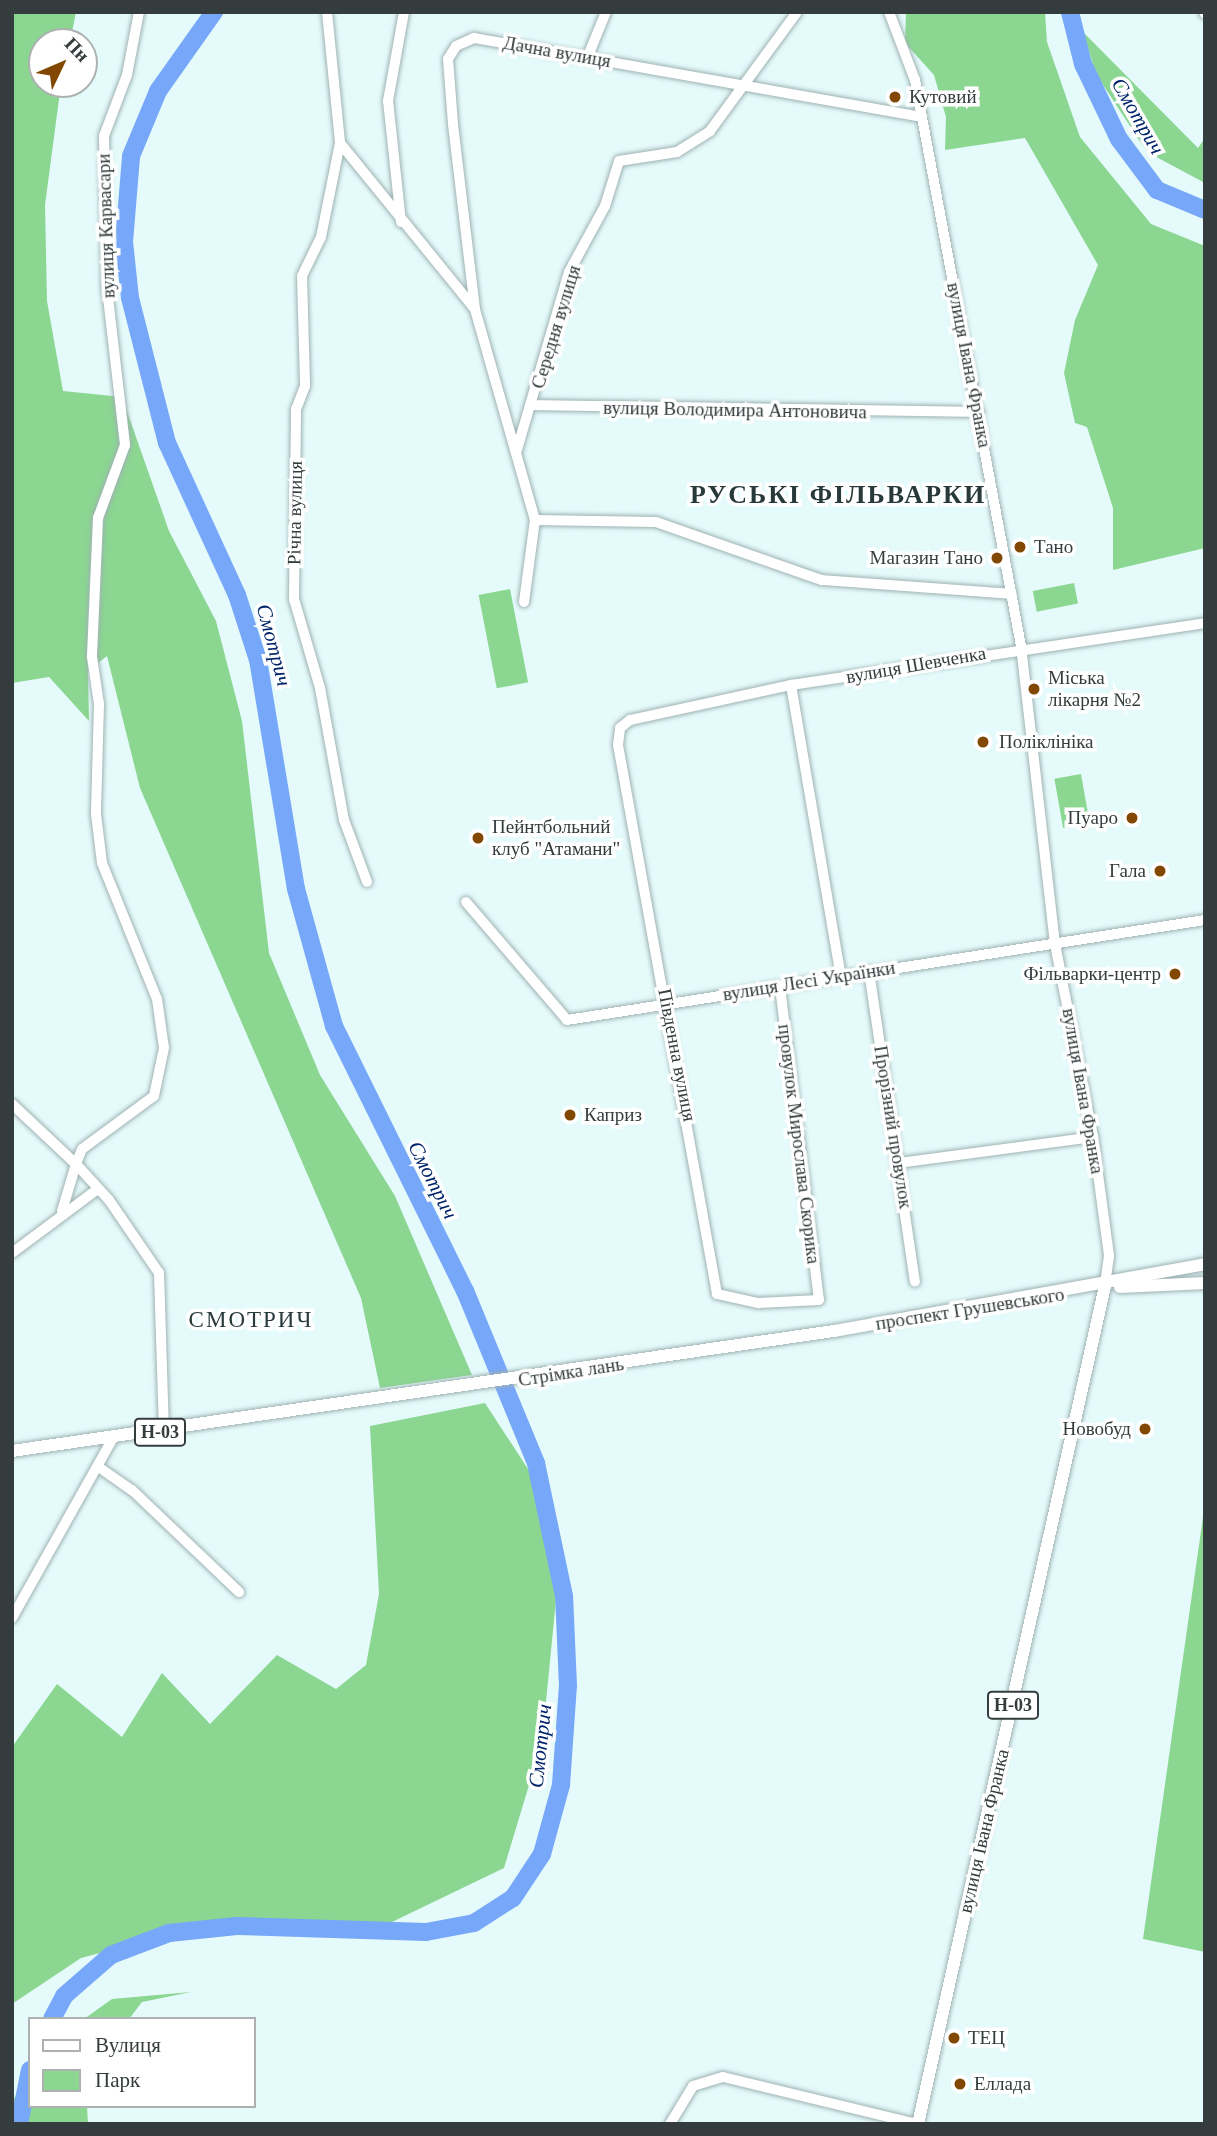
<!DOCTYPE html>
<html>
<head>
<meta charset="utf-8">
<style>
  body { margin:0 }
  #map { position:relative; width:1217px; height:2136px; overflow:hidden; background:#e5fafb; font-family:Georgia,serif }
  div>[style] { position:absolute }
  .green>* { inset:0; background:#8bd691; transform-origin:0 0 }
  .river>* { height:18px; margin:-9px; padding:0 9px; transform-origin:9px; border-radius:9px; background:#77a7f8 }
  .roads { filter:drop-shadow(0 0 2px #9fb2b3) drop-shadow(0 0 2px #9fb2b3) }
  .minor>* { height:10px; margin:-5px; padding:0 5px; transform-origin:5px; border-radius:5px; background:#fff }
  .major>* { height:12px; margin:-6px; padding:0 6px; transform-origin:6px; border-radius:6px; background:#fff }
  .dots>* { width:19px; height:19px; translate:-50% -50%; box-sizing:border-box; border:4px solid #fff; border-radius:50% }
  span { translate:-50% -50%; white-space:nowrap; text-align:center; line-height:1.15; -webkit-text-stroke:7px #fff; paint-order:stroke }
  .shield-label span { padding:2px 5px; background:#fff; border:2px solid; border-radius:5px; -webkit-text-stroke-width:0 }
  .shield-label { font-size:18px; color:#353c3d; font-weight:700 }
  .street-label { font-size:19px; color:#353c3d }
  .poi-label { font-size:19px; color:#353c3d }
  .left { translate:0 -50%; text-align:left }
  .right { translate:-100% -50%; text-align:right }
  .water-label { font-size:21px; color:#002469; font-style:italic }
  .quarter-label { font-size:23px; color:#28393a; letter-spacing:2px }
  .district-label { font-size:26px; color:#28393a; font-weight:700; letter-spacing:2px }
  .frame { position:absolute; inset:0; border:14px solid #353c3d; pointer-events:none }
  .legend { position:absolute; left:28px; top:2017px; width:228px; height:91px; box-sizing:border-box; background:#fff; border:2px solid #aeb1b1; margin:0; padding:9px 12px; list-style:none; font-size:21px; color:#353c3d }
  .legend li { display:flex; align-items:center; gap:14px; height:35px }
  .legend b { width:35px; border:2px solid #aeb1b1 }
  .north { position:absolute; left:28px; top:28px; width:70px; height:70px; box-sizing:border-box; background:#fff; border:2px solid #aeb1b1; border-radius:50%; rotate:46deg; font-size:19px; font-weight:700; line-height:28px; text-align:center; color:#353c3d }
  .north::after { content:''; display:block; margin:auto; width:24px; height:32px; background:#824700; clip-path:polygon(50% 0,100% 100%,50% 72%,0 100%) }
</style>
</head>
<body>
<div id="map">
  <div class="green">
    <div style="clip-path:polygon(12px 12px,76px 12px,70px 42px,42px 42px,42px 84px,61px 84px,45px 205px,47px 301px,63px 391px,122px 397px,169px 531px,216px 621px,242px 721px,269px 953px,320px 1075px,395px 1196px,472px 1375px,380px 1388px,361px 1298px,140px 788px,107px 656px,88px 671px,89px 721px,49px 677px,12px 683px)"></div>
    <div style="clip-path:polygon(906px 12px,1045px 12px,1047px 42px,1080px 137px,1151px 224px,1205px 246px,1205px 548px,1113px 570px,1113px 508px,1087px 427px,1075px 423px,1064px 373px,1075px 320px,1098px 265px,1025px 138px,945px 150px,946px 117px,934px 75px,905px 43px)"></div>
    <div style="clip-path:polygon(1083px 32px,1198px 148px,1205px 138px,1205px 183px,1147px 152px,1096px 74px)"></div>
    <div style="left:1074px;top:583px;width:21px;height:42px;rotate:79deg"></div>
    <div style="left:510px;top:589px;width:95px;height:32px;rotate:79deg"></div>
    <div style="left:1081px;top:774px;width:50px;height:27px;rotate:80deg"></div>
    <div style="clip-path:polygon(485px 1403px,541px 1489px,556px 1600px,542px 1742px,504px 1868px,392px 1922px,153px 1939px,81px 1958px,12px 2004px,12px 1747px,57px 1684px,122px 1737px,162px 1673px,210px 1724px,277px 1655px,336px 1689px,366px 1665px,379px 1594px,370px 1426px)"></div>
    <div style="clip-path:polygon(1205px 1503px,1205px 1952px,1143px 1939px)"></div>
    <div style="clip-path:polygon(191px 1992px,142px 2002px,129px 2019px,84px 2019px,112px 1999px)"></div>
    <div style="clip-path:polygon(30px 2072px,30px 2106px,87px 2106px,88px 2124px,12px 2124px,12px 2102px)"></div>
  </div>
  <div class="river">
    <div style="left:1070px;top:12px;width:54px;rotate:76deg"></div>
    <div style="left:1083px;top:64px;width:83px;rotate:64.4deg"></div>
    <div style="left:1119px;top:139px;width:64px;rotate:53.3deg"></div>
    <div style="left:1157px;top:190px;width:52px;rotate:22.6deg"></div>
    <div style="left:52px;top:2019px;width:26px;rotate:-62deg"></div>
    <div style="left:64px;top:1996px;width:62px;rotate:-41.1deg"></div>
    <div style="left:111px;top:1955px;width:62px;rotate:-20.8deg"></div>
    <div style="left:169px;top:1933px;width:68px;rotate:-5.9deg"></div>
    <div style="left:237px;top:1926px;width:189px;rotate:1.8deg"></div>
    <div style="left:426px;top:1932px;width:49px;rotate:-10.6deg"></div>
    <div style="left:474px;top:1923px;width:46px;rotate:-32.7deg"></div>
    <div style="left:513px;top:1898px;width:53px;rotate:-56.6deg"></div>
    <div style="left:542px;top:1854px;width:72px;rotate:-74.6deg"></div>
    <div style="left:561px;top:1785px;width:99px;rotate:-86deg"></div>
    <div style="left:568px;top:1686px;width:90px;rotate:-92.5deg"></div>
    <div style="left:564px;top:1596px;width:136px;rotate:-101.9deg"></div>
    <div style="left:536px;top:1463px;width:186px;rotate:-112.4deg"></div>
    <div style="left:465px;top:1291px;width:296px;rotate:-116.3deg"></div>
    <div style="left:334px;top:1026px;width:142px;rotate:-105.5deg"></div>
    <div style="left:296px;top:889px;width:232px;rotate:-99.4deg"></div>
    <div style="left:258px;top:660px;width:68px;rotate:-107.9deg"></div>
    <div style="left:237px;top:595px;width:167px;rotate:-114.7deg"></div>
    <div style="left:167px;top:443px;width:150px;rotate:-104.3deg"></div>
    <div style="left:130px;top:298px;width:56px;rotate:-96.1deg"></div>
    <div style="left:124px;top:242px;width:86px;rotate:-85.3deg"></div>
    <div style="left:131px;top:156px;width:70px;rotate:-67.4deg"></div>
    <div style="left:158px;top:91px;width:97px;rotate:-54.7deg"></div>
    <div style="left:19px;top:2124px;width:55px;rotate:-78.5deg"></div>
  </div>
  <div class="roads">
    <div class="minor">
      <div style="left:139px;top:12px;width:64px;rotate:100.8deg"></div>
      <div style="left:127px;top:75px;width:65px;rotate:110.7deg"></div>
      <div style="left:104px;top:136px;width:153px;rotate:88.9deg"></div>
      <div style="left:107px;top:289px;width:157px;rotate:83.4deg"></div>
      <div style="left:125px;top:445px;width:78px;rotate:110.3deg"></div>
      <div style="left:98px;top:518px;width:139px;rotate:92.5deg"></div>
      <div style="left:92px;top:657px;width:48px;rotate:81.5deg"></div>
      <div style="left:99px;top:704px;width:110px;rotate:91.6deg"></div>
      <div style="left:96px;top:814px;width:49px;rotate:83deg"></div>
      <div style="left:102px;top:863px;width:147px;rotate:68deg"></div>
      <div style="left:157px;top:999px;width:49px;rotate:81.9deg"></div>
      <div style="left:164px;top:1048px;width:49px;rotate:101.8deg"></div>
      <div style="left:154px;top:1096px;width:89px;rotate:143.6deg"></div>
      <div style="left:82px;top:1149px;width:16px;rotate:112deg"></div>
      <div style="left:76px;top:1164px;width:49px;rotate:47.5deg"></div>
      <div style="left:109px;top:1200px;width:88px;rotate:55.6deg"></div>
      <div style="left:159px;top:1273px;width:159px;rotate:88.2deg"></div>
      <div style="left:327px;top:12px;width:132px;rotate:84.3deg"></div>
      <div style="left:340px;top:143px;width:96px;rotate:101.4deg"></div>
      <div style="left:321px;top:237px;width:43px;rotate:116deg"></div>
      <div style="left:302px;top:276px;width:110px;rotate:88.4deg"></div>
      <div style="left:305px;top:386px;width:25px;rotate:111deg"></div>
      <div style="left:296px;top:409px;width:190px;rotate:90.6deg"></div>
      <div style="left:294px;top:599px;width:93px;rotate:73.7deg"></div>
      <div style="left:320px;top:688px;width:134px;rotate:79.7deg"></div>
      <div style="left:344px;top:820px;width:66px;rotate:69.6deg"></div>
      <div style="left:889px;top:12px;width:73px;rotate:69.1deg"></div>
      <div style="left:915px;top:80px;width:576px;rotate:79.39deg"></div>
      <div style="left:1021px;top:646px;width:300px;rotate:83.5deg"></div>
      <div style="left:1055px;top:944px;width:197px;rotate:78.9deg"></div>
      <div style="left:1093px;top:1137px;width:120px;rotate:82.3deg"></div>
      <div style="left:1109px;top:1256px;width:30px;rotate:98deg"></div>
      <div style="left:1204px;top:12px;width:2px;rotate:63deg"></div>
      <div style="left:588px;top:56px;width:48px;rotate:-67.8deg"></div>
      <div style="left:340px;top:143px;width:214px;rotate:50.9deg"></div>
      <div style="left:401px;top:222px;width:122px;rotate:-96.1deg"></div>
      <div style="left:388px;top:101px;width:90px;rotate:-79.8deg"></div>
      <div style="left:533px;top:405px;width:446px;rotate:0.9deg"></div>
      <div style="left:516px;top:453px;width:189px;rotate:-73.7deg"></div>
      <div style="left:569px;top:272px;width:75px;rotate:-61.4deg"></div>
      <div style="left:605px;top:206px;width:47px;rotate:-72.7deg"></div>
      <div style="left:619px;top:161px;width:59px;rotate:-8.8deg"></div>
      <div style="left:677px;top:152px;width:39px;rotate:-32deg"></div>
      <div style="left:710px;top:131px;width:147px;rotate:-53.8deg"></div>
      <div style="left:535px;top:520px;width:121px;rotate:0.9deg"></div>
      <div style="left:656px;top:522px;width:176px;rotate:19.3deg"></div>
      <div style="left:822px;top:580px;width:190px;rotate:4.2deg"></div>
      <div style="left:524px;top:602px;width:83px;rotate:-82.4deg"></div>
      <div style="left:535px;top:520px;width:219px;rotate:-105.9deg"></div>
      <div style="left:475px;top:309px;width:186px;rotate:-96.8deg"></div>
      <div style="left:453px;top:124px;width:65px;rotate:-94.4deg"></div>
      <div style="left:448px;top:59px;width:15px;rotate:-58deg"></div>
      <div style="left:456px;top:46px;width:20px;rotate:-24deg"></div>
      <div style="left:474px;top:38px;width:455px;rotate:10deg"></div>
      <div style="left:791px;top:685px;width:295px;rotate:80.3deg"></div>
      <div style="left:466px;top:902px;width:155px;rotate:49.4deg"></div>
      <div style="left:567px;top:1020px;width:646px;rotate:-8.91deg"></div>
      <div style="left:869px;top:971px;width:314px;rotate:81.6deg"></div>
      <div style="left:780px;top:987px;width:315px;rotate:82.9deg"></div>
      <div style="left:819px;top:1300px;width:61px;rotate:177.2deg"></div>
      <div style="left:758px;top:1303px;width:42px;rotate:-167.6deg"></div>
      <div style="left:717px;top:1294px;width:558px;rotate:-100.22deg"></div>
      <div style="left:618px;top:745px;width:17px;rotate:-83deg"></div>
      <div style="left:620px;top:728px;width:13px;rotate:-39deg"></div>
      <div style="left:630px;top:720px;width:165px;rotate:-12.3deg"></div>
      <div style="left:791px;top:685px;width:419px;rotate:-8.5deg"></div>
      <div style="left:12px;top:1104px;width:88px;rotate:43.2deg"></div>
      <div style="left:76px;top:1164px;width:49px;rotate:106.6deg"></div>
      <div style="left:899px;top:1163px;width:196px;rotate:-7.6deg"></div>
      <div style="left:12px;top:1253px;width:107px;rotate:-36.7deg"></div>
      <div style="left:100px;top:1468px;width:39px;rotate:35deg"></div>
      <div style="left:132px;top:1490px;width:148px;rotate:43.6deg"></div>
      <div style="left:12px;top:1618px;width:204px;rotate:-60.7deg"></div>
      <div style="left:670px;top:2124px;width:44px;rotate:-58.8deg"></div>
      <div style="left:693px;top:2086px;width:31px;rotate:-17deg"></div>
      <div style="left:723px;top:2077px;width:201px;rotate:13.6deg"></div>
    </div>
    <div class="major">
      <div style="left:1120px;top:1287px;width:85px;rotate:-2.7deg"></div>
      <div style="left:12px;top:1451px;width:831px;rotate:-8.31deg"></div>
      <div style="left:834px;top:1331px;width:377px;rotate:-10.2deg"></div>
      <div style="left:918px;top:2124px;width:859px;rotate:-77.42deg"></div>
    </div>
  </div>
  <div class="dots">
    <div style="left:895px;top:97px;background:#824700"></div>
    <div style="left:1020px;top:547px;background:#824700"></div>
    <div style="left:997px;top:558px;background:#824700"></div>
    <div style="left:1034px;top:689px;background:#824700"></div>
    <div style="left:983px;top:742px;background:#824700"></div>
    <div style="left:1132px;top:818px;background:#824700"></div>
    <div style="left:478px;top:838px;background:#824700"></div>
    <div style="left:1160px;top:871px;background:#824700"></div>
    <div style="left:1175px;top:974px;background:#824700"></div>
    <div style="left:570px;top:1115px;background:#824700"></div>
    <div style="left:1145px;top:1429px;background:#824700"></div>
    <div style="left:954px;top:2038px;background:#824700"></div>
    <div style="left:960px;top:2084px;background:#824700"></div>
  </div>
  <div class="shield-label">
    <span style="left:160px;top:1432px">Н-03</span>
    <span style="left:1013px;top:1705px">Н-03</span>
  </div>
  <div class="street-label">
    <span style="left:557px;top:52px;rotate:10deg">Дачна вулиця</span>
    <span style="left:106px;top:226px;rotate:-92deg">вулиця Карвасари</span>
    <span style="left:556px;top:327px;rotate:-73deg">Середня вулиця</span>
    <span style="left:969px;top:365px;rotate:79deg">вулиця Івана Франка</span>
    <span style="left:735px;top:410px;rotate:1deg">вулиця Володимира Антоновича</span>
    <span style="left:295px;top:513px;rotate:-89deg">Річна вулиця</span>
    <span style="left:916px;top:665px;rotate:-10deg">вулиця Шевченка</span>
    <span style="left:809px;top:981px;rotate:-9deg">вулиця Лесі Українки</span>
    <span style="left:677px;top:1055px;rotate:79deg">Південна вулиця</span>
    <span style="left:1083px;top:1091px;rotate:80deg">вулиця Івана Франка</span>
    <span style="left:893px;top:1127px;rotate:81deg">Прорізний провулок</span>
    <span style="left:799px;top:1144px;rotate:83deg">провулок Мирослава Скорика</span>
    <span style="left:970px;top:1309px;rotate:-9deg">проспект Грушевського</span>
    <span style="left:571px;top:1372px;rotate:-9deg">Стрімка лань</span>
    <span style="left:984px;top:1831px;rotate:-77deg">вулиця Івана Франка</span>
  </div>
  <div class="poi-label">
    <span class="left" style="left:909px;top:97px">Кутовий</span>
    <span class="left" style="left:1034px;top:547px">Тано</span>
    <span class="right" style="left:983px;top:558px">Магазин Тано</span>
    <span class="left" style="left:1048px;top:689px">Міська<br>лікарня №2</span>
    <span class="left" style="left:999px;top:742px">Поліклініка</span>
    <span class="right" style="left:1118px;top:818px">Пуаро</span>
    <span class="left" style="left:492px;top:838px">Пейнтбольний<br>клуб "Атамани"</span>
    <span class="right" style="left:1146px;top:871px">Гала</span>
    <span class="right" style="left:1161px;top:974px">Фільварки-центр</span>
    <span class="left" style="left:584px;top:1115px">Каприз</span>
    <span class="right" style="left:1131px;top:1429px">Новобуд</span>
    <span class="left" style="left:968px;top:2038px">ТЕЦ</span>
    <span class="left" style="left:974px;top:2084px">Еллада</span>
  </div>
  <div class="water-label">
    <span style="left:1138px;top:116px;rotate:60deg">Смотрич</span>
    <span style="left:274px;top:645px;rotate:75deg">Смотрич</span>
    <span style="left:433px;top:1180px;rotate:63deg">Смотрич</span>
    <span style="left:540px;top:1746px;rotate:-84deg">Смотрич</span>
  </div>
  <div class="quarter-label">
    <span style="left:251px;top:1320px">СМОТРИЧ</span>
  </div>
  <div class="district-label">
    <span style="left:838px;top:495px">РУСЬКІ ФІЛЬВАРКИ</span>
  </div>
  <div class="frame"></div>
  <ul class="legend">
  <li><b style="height:9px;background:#fff"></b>Вулиця</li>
  <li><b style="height:19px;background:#8bd691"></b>Парк</li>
  </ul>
  <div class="north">Пн</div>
</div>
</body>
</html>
